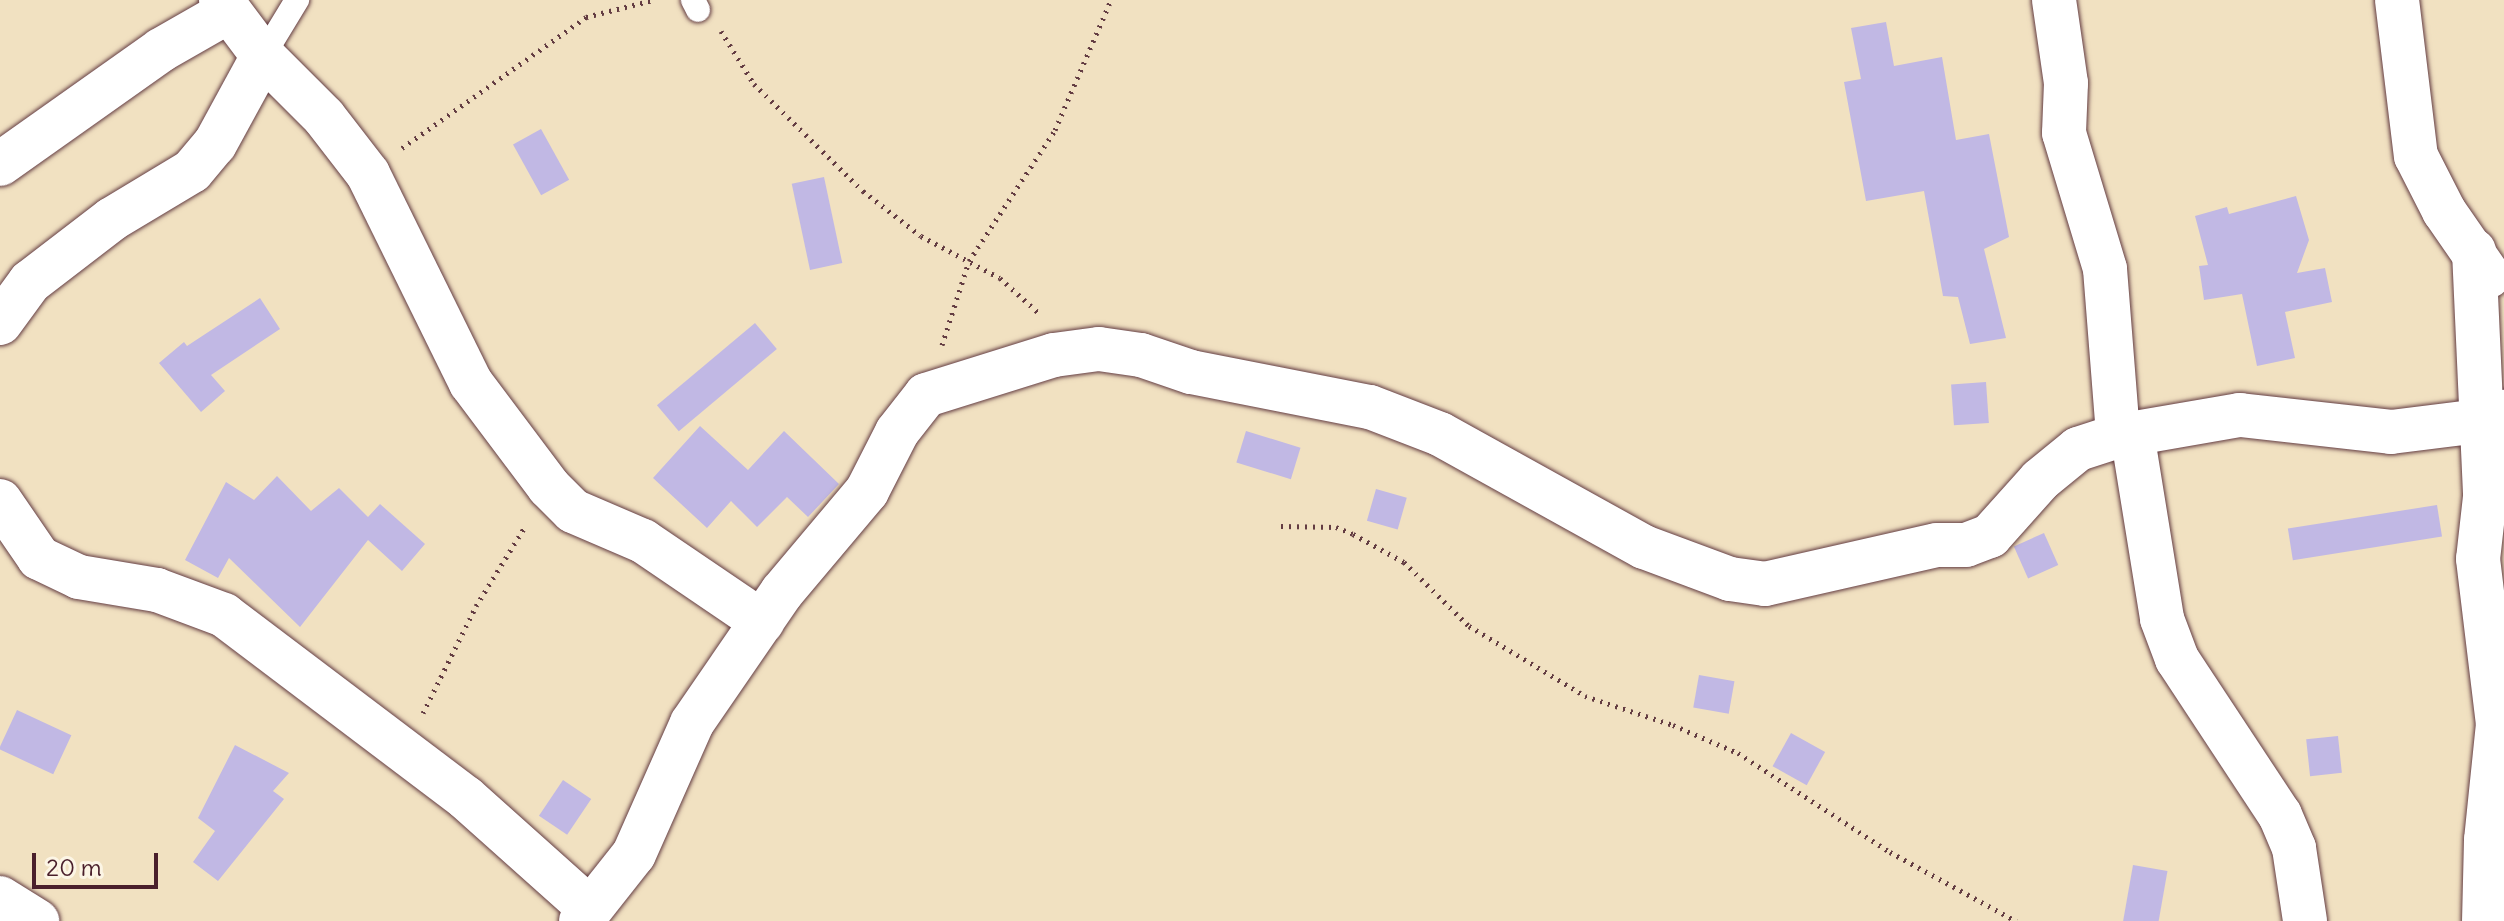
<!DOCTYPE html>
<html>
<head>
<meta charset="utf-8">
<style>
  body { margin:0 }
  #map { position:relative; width:2504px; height:921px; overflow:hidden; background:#f1e1c1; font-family:Delius,sans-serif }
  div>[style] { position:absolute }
  .building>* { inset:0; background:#c1b8e4; transform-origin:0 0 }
  .path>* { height:5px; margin-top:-2.5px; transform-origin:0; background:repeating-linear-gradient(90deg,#633c42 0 2px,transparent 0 8px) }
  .roads { filter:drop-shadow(0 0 2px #633c42) drop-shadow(0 0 2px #633c42) }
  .lane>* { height:24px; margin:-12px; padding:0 12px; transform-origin:12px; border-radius:12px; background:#fff }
  .street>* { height:44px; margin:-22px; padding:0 22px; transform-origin:22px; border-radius:22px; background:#fff }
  span { translate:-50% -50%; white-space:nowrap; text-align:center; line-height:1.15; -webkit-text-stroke:7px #fcf5e5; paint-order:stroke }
  .scale { position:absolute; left:32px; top:853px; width:126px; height:36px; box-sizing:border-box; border:4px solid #4a1f2b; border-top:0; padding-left:10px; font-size:24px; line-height:28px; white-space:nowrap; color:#4a1f2b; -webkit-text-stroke:6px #fcf5e5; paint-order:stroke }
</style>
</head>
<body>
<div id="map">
  <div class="building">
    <div style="clip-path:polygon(1886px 22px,1894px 66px,1942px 57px,1956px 140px,1989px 134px,2009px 237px,1984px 249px,2006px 338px,1970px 344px,1958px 297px,1943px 296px,1924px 191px,1866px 201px,1844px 82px,1861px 79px,1851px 28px)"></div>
    <div style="left:541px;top:129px;width:58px;height:32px;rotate:61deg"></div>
    <div style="left:824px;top:177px;width:88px;height:33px;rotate:78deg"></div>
    <div style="clip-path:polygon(2296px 196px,2309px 240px,2297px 273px,2325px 268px,2332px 302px,2285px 312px,2295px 358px,2257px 366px,2242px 294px,2204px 300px,2199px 266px,2208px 265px,2195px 216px,2227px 207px,2229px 214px)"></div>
    <div style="clip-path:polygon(260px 298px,280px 329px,211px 375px,225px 391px,201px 412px,159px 363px,184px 342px,187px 346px)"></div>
    <div style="left:755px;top:323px;width:34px;height:128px;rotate:50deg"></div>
    <div style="left:1986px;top:382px;width:41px;height:35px;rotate:86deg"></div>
    <div style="clip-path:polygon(700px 426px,748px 470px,784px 431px,839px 484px,808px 517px,787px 497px,757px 527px,731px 501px,707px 528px,653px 478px)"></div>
    <div style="left:1246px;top:431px;width:57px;height:33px;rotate:17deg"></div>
    <div style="clip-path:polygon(277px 476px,311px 511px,339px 488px,368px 517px,380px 504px,425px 544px,402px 571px,368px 540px,300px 627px,229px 558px,218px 578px,185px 560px,226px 482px,254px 500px)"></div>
    <div style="left:1376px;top:489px;width:32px;height:33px;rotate:16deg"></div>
    <div style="left:2437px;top:505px;width:32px;height:151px;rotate:81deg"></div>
    <div style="left:2044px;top:533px;width:35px;height:33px;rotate:66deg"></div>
    <div style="left:1699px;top:675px;width:36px;height:33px;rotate:10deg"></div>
    <div style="left:17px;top:710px;width:60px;height:43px;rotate:25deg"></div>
    <div style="left:1791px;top:733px;width:39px;height:38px;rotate:29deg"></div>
    <div style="left:2338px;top:736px;width:37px;height:32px;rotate:84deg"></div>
    <div style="clip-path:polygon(235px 745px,289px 773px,273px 791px,284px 799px,218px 881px,193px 862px,215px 831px,198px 818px)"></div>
    <div style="left:563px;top:780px;width:34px;height:43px;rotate:34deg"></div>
    <div style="left:2133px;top:865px;width:35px;height:57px;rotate:10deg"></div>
  </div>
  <div class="path">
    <div style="left:721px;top:31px;width:62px;rotate:58.1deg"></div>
    <div style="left:754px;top:84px;width:153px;rotate:44.5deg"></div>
    <div style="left:863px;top:191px;width:73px;rotate:37.8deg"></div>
    <div style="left:921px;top:236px;width:89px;rotate:28deg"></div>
    <div style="left:1000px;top:278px;width:55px;rotate:42.1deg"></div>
    <div style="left:402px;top:148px;width:226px;rotate:-35.4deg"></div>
    <div style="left:586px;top:17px;width:69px;rotate:-14.2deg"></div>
    <div style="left:942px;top:345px;width:88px;rotate:-72.2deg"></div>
    <div style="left:969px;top:261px;width:157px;rotate:-56.7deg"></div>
    <div style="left:1055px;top:130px;width:142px;rotate:-66.7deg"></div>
    <div style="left:1281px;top:526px;width:55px;rotate:1deg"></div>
    <div style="left:1336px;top:527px;width:18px;rotate:22deg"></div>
    <div style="left:1353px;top:534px;width:58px;rotate:28.8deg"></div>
    <div style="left:1404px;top:562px;width:91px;rotate:44.6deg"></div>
    <div style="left:1469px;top:626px;width:135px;rotate:31.1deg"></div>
    <div style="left:1585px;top:696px;width:93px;rotate:18.2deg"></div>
    <div style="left:1673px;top:725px;width:71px;rotate:23.3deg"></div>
    <div style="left:1738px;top:753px;width:181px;rotate:33.1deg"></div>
    <div style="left:1890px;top:852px;width:144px;rotate:28.7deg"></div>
    <div style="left:423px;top:713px;width:119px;rotate:-63.6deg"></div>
    <div style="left:476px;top:606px;width:95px;rotate:-58.3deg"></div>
  </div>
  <div class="roads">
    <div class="lane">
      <div style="left:693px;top:0;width:11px;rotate:63deg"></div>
      <div style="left:263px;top:56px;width:66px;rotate:-58.7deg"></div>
    </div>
    <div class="street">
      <div style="left:221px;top:0;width:70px;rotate:53.1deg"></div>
      <div style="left:263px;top:56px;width:86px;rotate:45deg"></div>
      <div style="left:324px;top:117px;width:72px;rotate:52.3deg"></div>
      <div style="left:368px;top:174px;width:233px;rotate:63.8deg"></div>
      <div style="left:471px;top:383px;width:130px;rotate:53.1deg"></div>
      <div style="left:549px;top:487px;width:34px;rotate:45deg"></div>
      <div style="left:573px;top:511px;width:76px;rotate:23.2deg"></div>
      <div style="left:643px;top:541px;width:144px;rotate:34.2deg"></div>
      <div style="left:2054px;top:0;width:84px;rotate:81.8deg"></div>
      <div style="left:2066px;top:83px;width:50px;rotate:92.3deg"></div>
      <div style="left:2064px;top:133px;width:142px;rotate:73.2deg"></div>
      <div style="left:2105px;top:269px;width:168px;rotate:85.5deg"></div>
      <div style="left:2397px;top:0;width:157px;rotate:83.1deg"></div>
      <div style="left:2416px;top:156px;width:62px;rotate:63deg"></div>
      <div style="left:2444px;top:211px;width:79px;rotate:55.3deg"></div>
      <div style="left:0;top:164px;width:197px;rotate:-35.3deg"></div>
      <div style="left:161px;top:50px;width:78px;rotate:-29.8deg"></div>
      <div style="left:2474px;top:251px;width:246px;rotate:87.4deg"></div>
      <div style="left:2485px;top:497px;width:62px;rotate:96.4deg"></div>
      <div style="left:2478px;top:559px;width:166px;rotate:83.1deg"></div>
      <div style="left:2498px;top:724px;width:117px;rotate:95.9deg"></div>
      <div style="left:2486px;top:840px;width:81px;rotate:91.4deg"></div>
      <div style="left:0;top:323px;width:51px;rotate:-53.8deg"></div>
      <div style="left:30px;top:282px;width:103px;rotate:-37.5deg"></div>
      <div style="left:112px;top:219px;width:93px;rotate:-31deg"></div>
      <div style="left:192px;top:171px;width:35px;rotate:-50deg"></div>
      <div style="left:215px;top:144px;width:100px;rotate:-61.4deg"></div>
      <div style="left:2132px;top:433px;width:188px;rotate:80.8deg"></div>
      <div style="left:2162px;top:619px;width:43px;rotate:69.4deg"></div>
      <div style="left:2177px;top:659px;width:187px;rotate:56.6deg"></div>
      <div style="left:2280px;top:815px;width:36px;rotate:67deg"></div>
      <div style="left:2294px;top:848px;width:74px;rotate:81.4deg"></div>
      <div style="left:0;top:501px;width:69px;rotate:55.6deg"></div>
      <div style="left:39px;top:558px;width:44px;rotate:25.4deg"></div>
      <div style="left:79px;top:577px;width:79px;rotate:9.5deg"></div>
      <div style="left:157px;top:590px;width:72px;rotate:20.5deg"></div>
      <div style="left:224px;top:615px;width:303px;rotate:37.1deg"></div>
      <div style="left:466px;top:798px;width:166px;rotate:41.8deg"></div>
      <div style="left:0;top:898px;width:44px;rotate:31.9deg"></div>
      <div style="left:581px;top:921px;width:85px;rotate:-51.7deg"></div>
      <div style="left:634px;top:854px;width:143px;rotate:-66.1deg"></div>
      <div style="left:692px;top:723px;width:159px;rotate:-55.5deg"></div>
      <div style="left:782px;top:592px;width:132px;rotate:-49.9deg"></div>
      <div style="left:867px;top:491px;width:66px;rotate:-63deg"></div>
      <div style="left:897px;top:432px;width:47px;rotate:-51.9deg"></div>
      <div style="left:926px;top:395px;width:134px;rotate:-17.4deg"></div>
      <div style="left:1054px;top:355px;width:45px;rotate:-7.6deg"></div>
      <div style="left:1099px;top:349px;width:42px;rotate:8.1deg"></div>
      <div style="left:1141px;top:355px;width:53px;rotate:18.8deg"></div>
      <div style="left:1191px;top:372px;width:182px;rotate:11.1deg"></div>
      <div style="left:1370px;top:407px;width:75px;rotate:21.1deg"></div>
      <div style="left:1440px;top:434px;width:233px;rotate:29deg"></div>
      <div style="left:1644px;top:547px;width:92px;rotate:20.4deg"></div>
      <div style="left:1730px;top:579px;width:35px;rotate:8deg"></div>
      <div style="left:1765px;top:584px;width:176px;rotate:-12.8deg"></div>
      <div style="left:1937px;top:545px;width:29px"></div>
      <div style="left:1966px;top:545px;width:26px;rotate:-21deg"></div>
      <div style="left:1990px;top:536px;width:75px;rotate:-48.2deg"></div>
      <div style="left:2040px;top:480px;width:49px;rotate:-39.2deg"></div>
      <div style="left:2078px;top:449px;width:42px;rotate:-18deg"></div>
      <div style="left:2118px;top:436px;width:124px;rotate:-9.8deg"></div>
      <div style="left:2240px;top:415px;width:152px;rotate:6.4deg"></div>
      <div style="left:2391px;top:432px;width:89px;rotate:-7.1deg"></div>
      <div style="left:2479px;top:421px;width:27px;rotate:-20deg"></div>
    </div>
  </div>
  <div class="scale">20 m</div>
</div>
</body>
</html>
